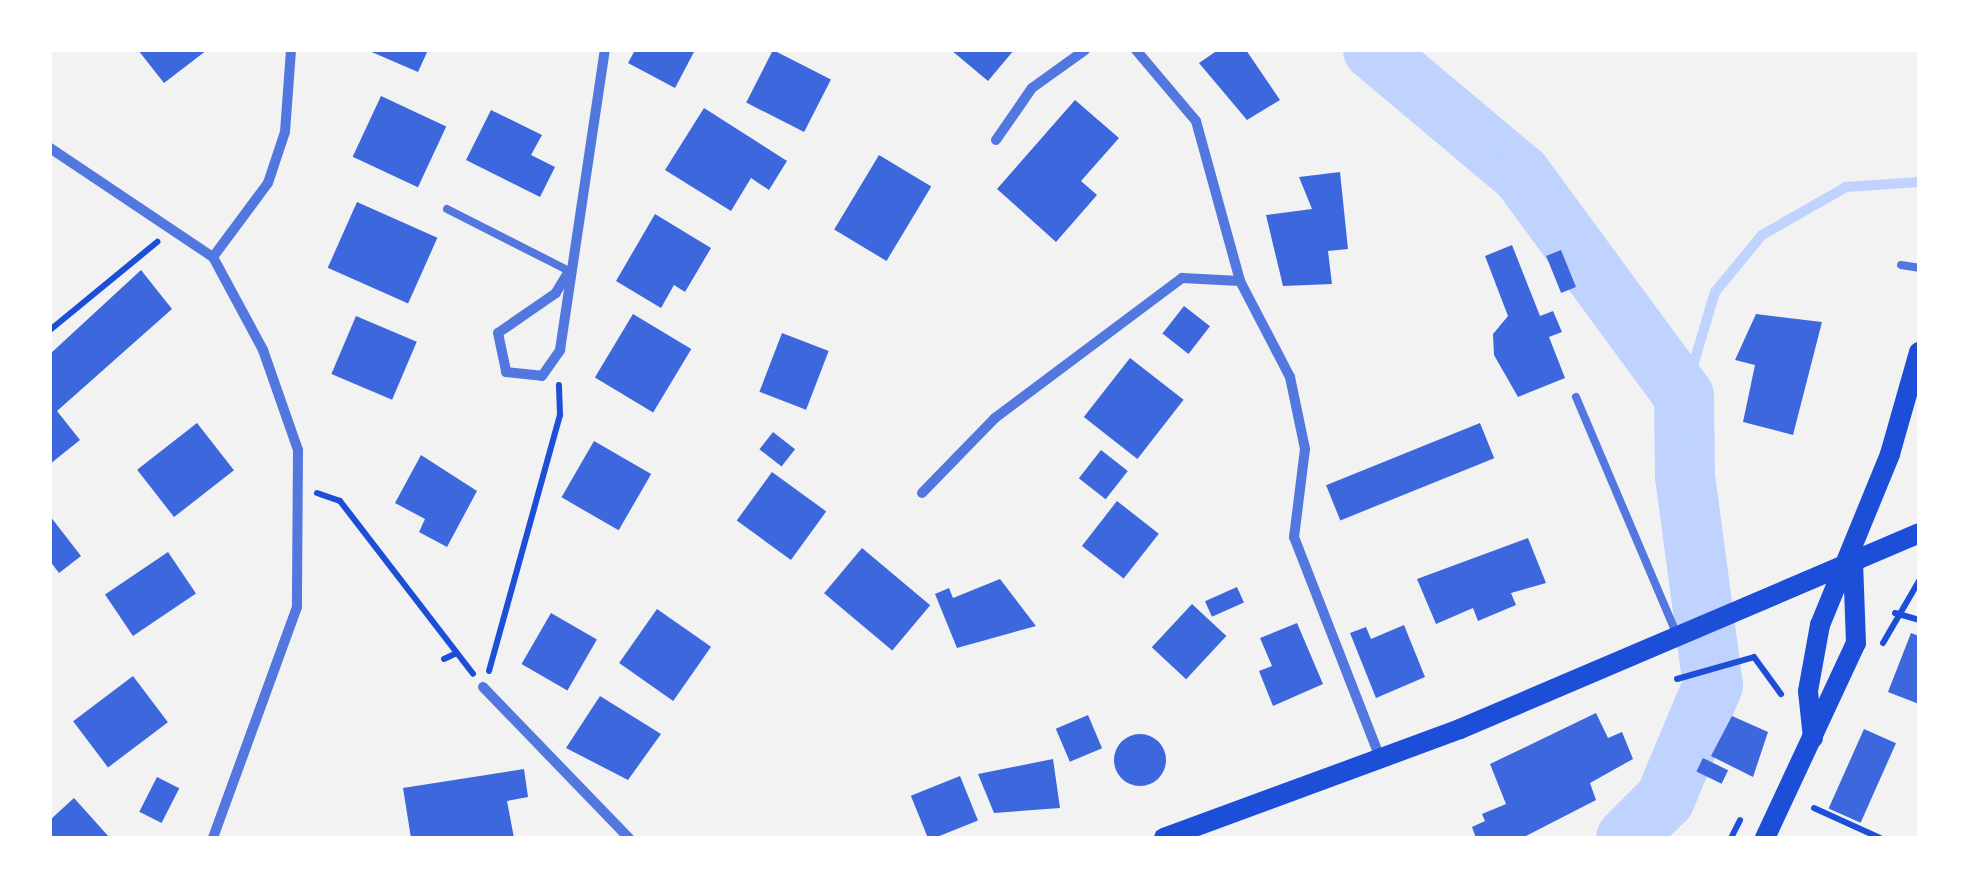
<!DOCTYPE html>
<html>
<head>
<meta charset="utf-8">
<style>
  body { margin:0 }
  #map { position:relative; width:1969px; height:888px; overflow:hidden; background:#f2f2f2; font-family:"Noto Sans",sans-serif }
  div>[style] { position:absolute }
  .stream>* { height:10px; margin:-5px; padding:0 5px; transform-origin:5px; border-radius:5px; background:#bfd3fe }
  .river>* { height:60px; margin:-30px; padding:0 30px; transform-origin:30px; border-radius:30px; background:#bfd3fe }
  .building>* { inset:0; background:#3d67dc; transform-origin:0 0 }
  .round { border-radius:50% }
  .path>* { height:6px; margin:-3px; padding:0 3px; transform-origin:3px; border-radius:3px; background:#1d4ed8 }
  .service>* { height:8px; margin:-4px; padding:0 4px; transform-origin:4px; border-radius:4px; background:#5277de }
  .minor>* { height:10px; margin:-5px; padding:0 5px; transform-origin:5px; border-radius:5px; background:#5277de }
  .secondary>* { height:20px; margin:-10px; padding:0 10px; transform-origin:10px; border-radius:10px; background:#1d4ed8 }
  span { translate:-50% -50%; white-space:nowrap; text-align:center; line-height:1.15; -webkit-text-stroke:10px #fff; paint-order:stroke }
  .frame { position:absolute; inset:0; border:52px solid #fff; pointer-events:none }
</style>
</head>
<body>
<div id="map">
  <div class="stream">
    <div style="left:1684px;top:396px;width:109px;rotate:-73.4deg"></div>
    <div style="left:1715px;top:292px;width:74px;rotate:-50.5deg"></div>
    <div style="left:1762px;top:235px;width:97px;rotate:-29.7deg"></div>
    <div style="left:1846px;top:187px;width:73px;rotate:-3.9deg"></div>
  </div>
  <div class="river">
    <div style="left:1373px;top:50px;width:193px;rotate:40deg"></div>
    <div style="left:1521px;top:174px;width:275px;rotate:53.7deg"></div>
    <div style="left:1684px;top:396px;width:80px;rotate:89.3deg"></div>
    <div style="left:1685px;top:476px;width:211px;rotate:82.4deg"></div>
    <div style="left:1713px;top:685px;width:124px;rotate:112.8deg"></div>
    <div style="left:1665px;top:799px;width:55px;rotate:135deg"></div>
  </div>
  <div class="building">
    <div style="clip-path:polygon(138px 50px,207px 50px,164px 83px)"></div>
    <div style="clip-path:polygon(367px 50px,428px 50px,418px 72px)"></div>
    <div style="clip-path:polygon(635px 50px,695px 50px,675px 88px,628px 63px)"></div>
    <div style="left:773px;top:50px;width:65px;height:59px;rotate:27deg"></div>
    <div style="clip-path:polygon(951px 50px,1014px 50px,988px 81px)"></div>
    <div style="clip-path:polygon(1218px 50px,1246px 50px,1280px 100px,1247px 120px,1199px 63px)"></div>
    <div style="left:381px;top:96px;width:72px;height:67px;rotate:25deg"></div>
    <div style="clip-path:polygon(1075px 100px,1119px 138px,1081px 181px,1097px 195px,1056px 242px,997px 189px)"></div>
    <div style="clip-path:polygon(704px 108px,787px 161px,769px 190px,751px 178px,731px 211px,665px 170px)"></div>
    <div style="clip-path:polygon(491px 110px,542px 135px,531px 155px,555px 167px,540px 197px,466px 160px)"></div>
    <div style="left:879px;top:155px;width:61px;height:87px;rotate:31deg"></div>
    <div style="clip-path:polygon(1340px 172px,1348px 249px,1328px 251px,1332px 284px,1283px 286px,1266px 215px,1312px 209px,1299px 177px)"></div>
    <div style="left:357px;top:202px;width:88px;height:72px;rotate:24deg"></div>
    <div style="clip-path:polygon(655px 214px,711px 248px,685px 292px,674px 285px,661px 308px,616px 281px)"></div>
    <div style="clip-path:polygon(1512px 245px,1540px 316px,1553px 311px,1562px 332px,1549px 337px,1565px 378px,1518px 397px,1494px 355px,1493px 334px,1508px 316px,1485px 256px)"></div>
    <div style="left:1561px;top:250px;width:40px;height:16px;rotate:68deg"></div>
    <div style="clip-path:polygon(141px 270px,172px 309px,57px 411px,80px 440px,50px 464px,50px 354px)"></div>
    <div style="left:1184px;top:306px;width:33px;height:35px;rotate:38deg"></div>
    <div style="left:633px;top:314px;width:68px;height:74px;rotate:31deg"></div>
    <div style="clip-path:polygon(1756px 314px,1822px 322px,1793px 435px,1743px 422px,1755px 365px,1735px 360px)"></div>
    <div style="left:356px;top:316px;width:66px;height:63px;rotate:23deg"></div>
    <div style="left:782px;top:333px;width:50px;height:63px;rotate:21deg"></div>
    <div style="left:1130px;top:358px;width:68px;height:75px;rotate:38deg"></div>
    <div style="left:197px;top:423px;width:60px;height:76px;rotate:52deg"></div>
    <div style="left:1480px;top:423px;width:38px;height:166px;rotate:68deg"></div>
    <div style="left:773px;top:432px;width:28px;height:22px;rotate:38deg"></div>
    <div style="left:594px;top:441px;width:66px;height:65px;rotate:30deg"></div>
    <div style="left:1101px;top:450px;width:34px;height:36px;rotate:38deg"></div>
    <div style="clip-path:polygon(421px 455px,477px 491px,447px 547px,419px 532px,425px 519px,395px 503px)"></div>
    <div style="left:772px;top:472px;width:67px;height:60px;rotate:36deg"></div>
    <div style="left:1117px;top:501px;width:53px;height:57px;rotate:38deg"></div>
    <div style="clip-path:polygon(50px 516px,81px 556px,59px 573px,50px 561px)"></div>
    <div style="clip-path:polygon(1528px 538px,1546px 583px,1511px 593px,1516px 605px,1478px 621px,1473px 608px,1436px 624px,1417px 579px)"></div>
    <div style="left:862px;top:548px;width:89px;height:59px;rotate:40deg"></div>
    <div style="left:168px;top:552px;width:50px;height:76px;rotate:56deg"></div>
    <div style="clip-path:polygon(1000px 579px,1036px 626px,957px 648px,935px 594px,949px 588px,953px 598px)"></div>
    <div style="left:1237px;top:587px;width:17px;height:35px;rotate:66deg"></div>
    <div style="left:1192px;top:604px;width:47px;height:59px;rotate:43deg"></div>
    <div style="left:657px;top:609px;width:66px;height:66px;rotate:35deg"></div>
    <div style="left:551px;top:613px;width:53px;height:59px;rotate:30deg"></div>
    <div style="clip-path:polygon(1297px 623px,1323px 684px,1273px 706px,1259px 671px,1272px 666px,1260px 638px)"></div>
    <div style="clip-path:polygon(1404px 625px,1425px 677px,1376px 698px,1350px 633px,1366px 627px,1371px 639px)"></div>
    <div style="clip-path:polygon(1911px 633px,1919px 636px,1919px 704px,1888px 692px)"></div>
    <div style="left:133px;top:676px;width:58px;height:75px;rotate:53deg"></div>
    <div style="clip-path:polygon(600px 696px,661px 734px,628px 780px,566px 748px)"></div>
    <div style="clip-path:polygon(1596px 713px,1608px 738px,1622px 732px,1633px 759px,1590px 783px,1596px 800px,1522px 838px,1476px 838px,1472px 827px,1485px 821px,1482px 814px,1506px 804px,1490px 764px)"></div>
    <div style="left:1088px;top:715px;width:36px;height:35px;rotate:67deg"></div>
    <div style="clip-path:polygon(1732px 716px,1768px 732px,1753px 777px,1711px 756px)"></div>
    <div style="left:1864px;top:729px;width:35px;height:87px;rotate:24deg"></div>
    <div class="round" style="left:1114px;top:734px;width:52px;height:52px"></div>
    <div style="left:1703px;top:758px;width:28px;height:15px;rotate:26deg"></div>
    <div style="clip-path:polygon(1053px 759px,1060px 808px,994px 813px,978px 774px)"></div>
    <div style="clip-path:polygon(524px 769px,528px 797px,507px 801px,514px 838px,411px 838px,403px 788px)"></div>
    <div style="left:960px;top:776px;width:48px;height:53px;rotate:68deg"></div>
    <div style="left:157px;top:777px;width:25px;height:39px;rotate:27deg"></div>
    <div style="clip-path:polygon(74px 798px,110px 838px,50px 838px,50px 820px)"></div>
  </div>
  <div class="path">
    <div style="left:50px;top:330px;width:139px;rotate:-39.4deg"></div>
    <div style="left:317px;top:493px;width:24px;rotate:19deg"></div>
    <div style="left:340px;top:501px;width:218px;rotate:52.4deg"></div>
    <div style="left:1895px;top:613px;width:25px;rotate:16deg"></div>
    <div style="left:1883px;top:643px;width:72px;rotate:-59.9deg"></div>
    <div style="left:444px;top:659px;width:14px;rotate:-25deg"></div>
    <div style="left:489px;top:671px;width:266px;rotate:-74.5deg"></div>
    <div style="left:560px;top:415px;width:30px;rotate:-92deg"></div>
    <div style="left:1677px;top:679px;width:80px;rotate:-15.9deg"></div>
    <div style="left:1754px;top:657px;width:46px;rotate:53.9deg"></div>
    <div style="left:1814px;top:808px;width:72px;rotate:24.4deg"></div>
    <div style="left:1731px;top:838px;width:20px;rotate:-63deg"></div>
  </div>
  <div class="service">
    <div style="left:447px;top:209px;width:137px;rotate:26.9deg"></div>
    <div style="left:1901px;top:265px;width:18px;rotate:9deg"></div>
    <div style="left:1576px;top:397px;width:256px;rotate:67deg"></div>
  </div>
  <div class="minor">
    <div style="left:1136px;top:50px;width:93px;rotate:49.8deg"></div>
    <div style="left:1196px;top:121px;width:166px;rotate:74.6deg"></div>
    <div style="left:1240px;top:281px;width:108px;rotate:62.5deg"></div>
    <div style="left:1290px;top:377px;width:74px;rotate:78.2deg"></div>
    <div style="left:1305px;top:449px;width:89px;rotate:97.1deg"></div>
    <div style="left:1294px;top:537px;width:237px;rotate:68.7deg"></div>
    <div style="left:996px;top:140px;width:63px;rotate:-55.3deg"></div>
    <div style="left:1032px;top:88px;width:65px;rotate:-35.6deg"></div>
    <div style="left:50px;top:148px;width:196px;rotate:33.8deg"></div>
    <div style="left:213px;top:257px;width:106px;rotate:61.7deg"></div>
    <div style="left:263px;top:350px;width:106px;rotate:70.7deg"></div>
    <div style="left:298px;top:450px;width:157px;rotate:90.4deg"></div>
    <div style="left:297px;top:607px;width:246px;rotate:110deg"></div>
    <div style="left:213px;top:257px;width:92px;rotate:-53.4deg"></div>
    <div style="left:268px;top:183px;width:54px;rotate:-71.6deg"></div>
    <div style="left:285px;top:132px;width:82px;rotate:-85.8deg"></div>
    <div style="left:569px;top:271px;width:26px;rotate:121deg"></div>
    <div style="left:556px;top:293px;width:70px;rotate:145.4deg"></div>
    <div style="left:498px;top:333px;width:40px;rotate:78deg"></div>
    <div style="left:506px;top:372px;width:36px;rotate:6deg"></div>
    <div style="left:542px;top:376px;width:32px;rotate:-55deg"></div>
    <div style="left:560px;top:350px;width:303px;rotate:-81.5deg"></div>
    <div style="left:922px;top:493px;width:105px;rotate:-45.8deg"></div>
    <div style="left:995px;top:418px;width:234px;rotate:-36.8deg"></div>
    <div style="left:1182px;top:278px;width:58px;rotate:3deg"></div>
    <div style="left:483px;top:687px;width:210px;rotate:46deg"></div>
  </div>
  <div class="secondary">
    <div style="left:1813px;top:738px;width:47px;rotate:-96.1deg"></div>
    <div style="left:1808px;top:691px;width:67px;rotate:-79.7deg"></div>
    <div style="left:1820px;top:625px;width:185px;rotate:-67.7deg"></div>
    <div style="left:1890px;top:454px;width:106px;rotate:-74.1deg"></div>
    <div style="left:1164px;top:838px;width:315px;rotate:-20.2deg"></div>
    <div style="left:1460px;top:729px;width:499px;rotate:-23.1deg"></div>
    <div style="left:1765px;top:838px;width:215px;rotate:-65deg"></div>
    <div style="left:1856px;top:643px;width:83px;rotate:-92.1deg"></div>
  </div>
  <div class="frame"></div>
</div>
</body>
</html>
